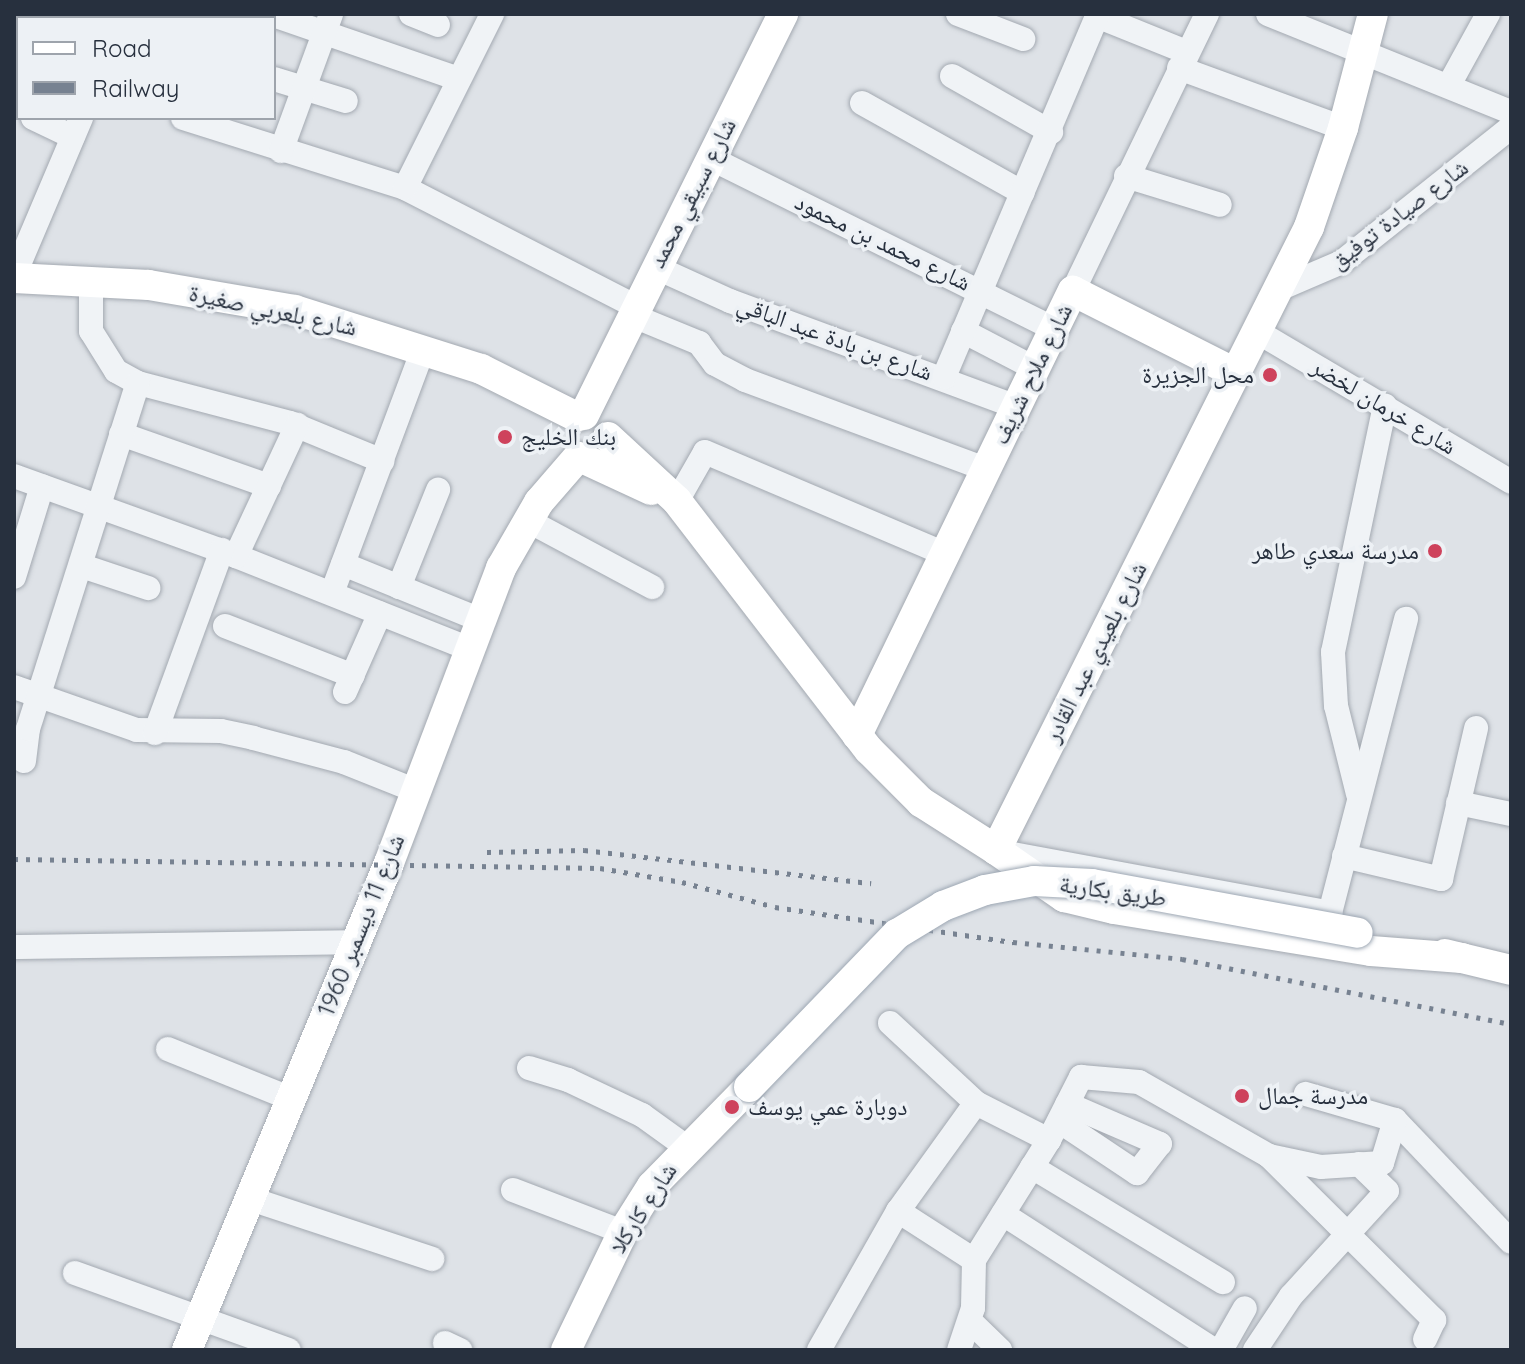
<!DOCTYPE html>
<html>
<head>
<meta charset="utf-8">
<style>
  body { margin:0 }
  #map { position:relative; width:1525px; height:1364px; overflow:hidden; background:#dee2e7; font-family:Quicksand,"Noto Naskh Arabic",sans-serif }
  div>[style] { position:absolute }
  .roads { filter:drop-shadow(0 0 2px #a3a9b1) drop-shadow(0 0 2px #a3a9b1) }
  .minor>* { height:24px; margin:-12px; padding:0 12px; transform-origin:12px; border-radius:12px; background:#f0f3f6 }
  .major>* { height:30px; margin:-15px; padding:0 15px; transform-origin:15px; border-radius:15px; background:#fff }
  .rail>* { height:5px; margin-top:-2.5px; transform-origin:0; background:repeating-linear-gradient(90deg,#778291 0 4px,transparent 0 12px) }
  .bridges { filter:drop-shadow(0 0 2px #9da7b3) drop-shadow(0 0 2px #9da7b3) }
  .major-bridge>* { height:30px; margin:-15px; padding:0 15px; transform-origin:15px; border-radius:15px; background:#fff }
  .dots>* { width:22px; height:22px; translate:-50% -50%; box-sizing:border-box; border:4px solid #edf1f5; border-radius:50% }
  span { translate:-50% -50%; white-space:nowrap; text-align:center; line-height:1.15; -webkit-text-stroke:7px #edf1f5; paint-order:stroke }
  .street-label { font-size:24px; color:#27303e }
  .poi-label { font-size:24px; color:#27303e }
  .right { translate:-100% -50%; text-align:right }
  .left { translate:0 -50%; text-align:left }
  .frame { position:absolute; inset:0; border:16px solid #27303e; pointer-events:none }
  .legend { position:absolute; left:16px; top:16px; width:260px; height:104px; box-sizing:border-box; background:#edf1f5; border:2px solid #9ea4ac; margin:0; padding:10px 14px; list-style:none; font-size:24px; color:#27303e }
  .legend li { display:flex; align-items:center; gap:16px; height:40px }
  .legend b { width:40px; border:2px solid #9ea4ac }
</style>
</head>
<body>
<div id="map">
  <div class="roads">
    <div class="minor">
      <div style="left:270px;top:14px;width:200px;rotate:19deg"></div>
      <div style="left:411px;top:14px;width:29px;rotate:22deg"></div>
      <div style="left:958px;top:14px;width:70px;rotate:21deg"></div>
      <div style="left:1268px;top:14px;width:262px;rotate:22deg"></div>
      <div style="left:1097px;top:16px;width:96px;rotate:22deg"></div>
      <div style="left:63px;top:18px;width:4px;rotate:-63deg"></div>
      <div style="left:121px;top:18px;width:4px;rotate:-63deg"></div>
      <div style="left:1179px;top:68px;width:175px;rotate:20.1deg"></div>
      <div style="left:952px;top:76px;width:114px;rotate:29.5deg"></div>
      <div style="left:274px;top:79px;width:75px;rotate:17deg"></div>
      <div style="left:1449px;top:85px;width:81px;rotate:-61.2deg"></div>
      <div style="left:862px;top:103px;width:184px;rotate:29.2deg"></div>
      <div style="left:33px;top:118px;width:44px;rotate:25.4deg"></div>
      <div style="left:183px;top:118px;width:233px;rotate:17.5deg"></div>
      <div style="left:405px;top:188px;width:259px;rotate:27.2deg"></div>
      <div style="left:281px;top:151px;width:146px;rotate:-69.9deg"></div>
      <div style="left:710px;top:158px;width:385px;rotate:26.4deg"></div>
      <div style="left:1126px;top:176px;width:98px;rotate:17.1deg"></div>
      <div style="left:405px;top:188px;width:195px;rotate:-63.4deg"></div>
      <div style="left:655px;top:267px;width:82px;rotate:24.4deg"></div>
      <div style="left:730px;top:301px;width:305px;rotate:20.3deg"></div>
      <div style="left:14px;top:276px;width:172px;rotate:-67deg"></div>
      <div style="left:91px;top:281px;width:50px;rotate:90deg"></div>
      <div style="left:91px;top:331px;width:47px;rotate:58deg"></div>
      <div style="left:116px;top:371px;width:25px;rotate:29deg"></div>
      <div style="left:138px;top:383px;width:157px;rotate:14.7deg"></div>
      <div style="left:290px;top:423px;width:100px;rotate:22.4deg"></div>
      <div style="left:1279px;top:289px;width:69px;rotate:-23.2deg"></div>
      <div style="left:1342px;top:262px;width:216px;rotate:-38.6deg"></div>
      <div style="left:1073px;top:291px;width:308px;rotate:-64.2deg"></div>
      <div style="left:631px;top:315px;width:74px;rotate:22.4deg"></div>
      <div style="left:699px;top:343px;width:26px;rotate:53deg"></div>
      <div style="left:715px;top:364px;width:34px;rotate:28deg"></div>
      <div style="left:745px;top:380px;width:257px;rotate:20.3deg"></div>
      <div style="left:963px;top:331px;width:80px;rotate:27.5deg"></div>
      <div style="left:1256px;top:331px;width:296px;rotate:30.6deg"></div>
      <div style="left:944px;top:377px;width:394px;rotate:-67deg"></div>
      <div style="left:121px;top:434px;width:157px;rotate:19.4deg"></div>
      <div style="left:14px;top:476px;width:236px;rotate:19.8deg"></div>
      <div style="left:236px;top:556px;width:252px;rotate:21.7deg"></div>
      <div style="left:677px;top:501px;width:56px;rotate:-60.3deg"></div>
      <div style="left:705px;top:452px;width:261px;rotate:23deg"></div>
      <div style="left:527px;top:520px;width:142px;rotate:28.2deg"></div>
      <div style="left:236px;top:556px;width:145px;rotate:-65deg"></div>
      <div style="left:343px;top:564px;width:149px;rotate:22.1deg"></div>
      <div style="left:82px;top:566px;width:70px;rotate:18.4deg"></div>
      <div style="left:14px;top:577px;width:95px;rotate:-72.9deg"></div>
      <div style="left:399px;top:587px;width:105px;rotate:-68.1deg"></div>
      <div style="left:332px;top:593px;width:260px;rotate:-69.5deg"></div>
      <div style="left:225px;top:626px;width:137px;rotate:21.3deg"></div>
      <div style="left:14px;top:687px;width:130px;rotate:19.3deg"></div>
      <div style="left:137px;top:730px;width:84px;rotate:0.7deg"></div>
      <div style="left:221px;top:731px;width:33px;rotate:12deg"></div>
      <div style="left:253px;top:738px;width:94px;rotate:14.8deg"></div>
      <div style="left:344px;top:762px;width:75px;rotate:21.8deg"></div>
      <div style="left:345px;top:692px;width:86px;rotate:-66.1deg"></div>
      <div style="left:155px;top:733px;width:195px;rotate:-69.9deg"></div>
      <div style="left:24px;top:761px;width:32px;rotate:-83deg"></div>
      <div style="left:28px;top:729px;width:363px;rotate:-72.4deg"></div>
      <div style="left:1358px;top:794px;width:91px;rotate:-104deg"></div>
      <div style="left:1336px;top:706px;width:54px;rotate:-93.2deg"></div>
      <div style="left:1333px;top:652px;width:252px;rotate:-78.1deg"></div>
      <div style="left:1458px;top:803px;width:54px;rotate:11.7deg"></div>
      <div style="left:1007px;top:853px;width:329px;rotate:10.5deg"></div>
      <div style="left:1330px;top:913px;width:304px;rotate:-75.5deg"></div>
      <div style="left:1344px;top:856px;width:100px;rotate:13.3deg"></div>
      <div style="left:1441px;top:879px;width:155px;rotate:-76.9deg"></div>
      <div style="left:14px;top:947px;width:341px;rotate:-0.8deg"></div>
      <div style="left:890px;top:1023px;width:117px;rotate:42.9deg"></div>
      <div style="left:168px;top:1049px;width:131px;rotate:22deg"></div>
      <div style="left:529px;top:1068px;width:41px;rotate:17.1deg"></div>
      <div style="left:568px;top:1080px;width:82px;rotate:25.3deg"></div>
      <div style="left:642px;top:1115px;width:53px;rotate:35.8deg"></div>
      <div style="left:1395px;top:1120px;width:168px;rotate:46.4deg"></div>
      <div style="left:1059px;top:1121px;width:94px;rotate:33.7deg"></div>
      <div style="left:1137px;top:1173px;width:37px;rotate:-52deg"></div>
      <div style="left:1160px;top:1144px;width:101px;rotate:-156.7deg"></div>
      <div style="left:1269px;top:1156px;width:53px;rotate:11.9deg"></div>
      <div style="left:1321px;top:1167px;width:61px;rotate:-3.8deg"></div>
      <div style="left:1382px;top:1163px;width:45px;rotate:-73.2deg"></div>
      <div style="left:1395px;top:1120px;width:93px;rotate:-163.7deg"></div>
      <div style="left:1032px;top:1167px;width:223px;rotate:31.1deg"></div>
      <div style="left:513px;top:1190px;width:118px;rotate:20.9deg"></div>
      <div style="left:251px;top:1199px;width:191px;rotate:18.3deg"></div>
      <div style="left:898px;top:1211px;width:133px;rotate:-54.2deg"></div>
      <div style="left:976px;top:1103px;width:82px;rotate:26.9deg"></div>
      <div style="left:1003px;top:1214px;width:251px;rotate:32.8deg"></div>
      <div style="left:974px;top:1260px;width:142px;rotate:-58deg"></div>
      <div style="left:1049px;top:1140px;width:71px;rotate:-63.1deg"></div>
      <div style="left:1081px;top:1077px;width:58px;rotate:4.9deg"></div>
      <div style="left:1139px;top:1082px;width:150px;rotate:29.6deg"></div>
      <div style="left:1269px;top:1156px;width:233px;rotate:44.8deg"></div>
      <div style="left:1434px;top:1320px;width:21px;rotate:115deg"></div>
      <div style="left:75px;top:1273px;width:227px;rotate:19.8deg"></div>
      <div style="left:970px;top:1321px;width:42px;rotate:44deg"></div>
      <div style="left:445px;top:1343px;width:17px;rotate:25deg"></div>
      <div style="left:819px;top:1350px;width:160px;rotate:-60.4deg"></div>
      <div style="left:898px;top:1211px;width:90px;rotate:32.8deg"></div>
      <div style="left:974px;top:1260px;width:48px;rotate:91.2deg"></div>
      <div style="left:973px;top:1308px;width:44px;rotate:108.4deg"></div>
      <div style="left:1221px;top:1350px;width:48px;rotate:-60.3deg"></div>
      <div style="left:1255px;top:1350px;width:65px;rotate:-56.3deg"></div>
      <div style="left:1291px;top:1296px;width:142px;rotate:-47.6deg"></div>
      <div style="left:1387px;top:1191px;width:39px;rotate:-136deg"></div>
    </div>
    <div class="major">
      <div style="left:14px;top:278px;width:135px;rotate:3deg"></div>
      <div style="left:149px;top:285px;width:148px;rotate:9.7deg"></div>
      <div style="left:295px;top:310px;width:195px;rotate:17.6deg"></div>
      <div style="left:481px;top:369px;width:107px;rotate:26.6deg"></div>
      <div style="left:584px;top:415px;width:448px;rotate:-63.6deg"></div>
      <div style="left:608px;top:437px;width:94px;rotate:42.8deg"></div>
      <div style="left:677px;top:501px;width:314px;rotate:52.4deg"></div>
      <div style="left:869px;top:750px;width:74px;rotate:45deg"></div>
      <div style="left:921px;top:802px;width:89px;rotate:32.6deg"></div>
      <div style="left:996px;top:850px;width:697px;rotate:-63.32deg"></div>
      <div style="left:1309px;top:227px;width:105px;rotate:-71deg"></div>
      <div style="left:1343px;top:128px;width:118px;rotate:-75.3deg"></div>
      <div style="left:584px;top:459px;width:74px;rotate:24.8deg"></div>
      <div style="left:857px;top:735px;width:494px;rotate:-64.1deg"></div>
      <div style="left:1073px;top:291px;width:182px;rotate:26.8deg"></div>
      <div style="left:996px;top:850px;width:83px;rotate:34.7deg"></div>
      <div style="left:1064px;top:897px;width:51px;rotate:13.5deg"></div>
      <div style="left:1114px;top:909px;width:260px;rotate:9.3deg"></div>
      <div style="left:1371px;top:951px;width:91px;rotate:4.4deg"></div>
      <div style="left:1445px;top:954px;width:68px;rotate:13.6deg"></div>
      <div style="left:187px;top:1350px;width:527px;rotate:-67.47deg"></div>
      <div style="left:389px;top:863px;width:316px;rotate:-69.2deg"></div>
      <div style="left:501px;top:568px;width:76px;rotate:-60.1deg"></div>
      <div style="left:539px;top:502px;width:60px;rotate:-49.1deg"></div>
      <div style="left:566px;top:1350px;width:131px;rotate:-64.2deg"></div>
      <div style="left:623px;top:1232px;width:54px;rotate:-57.8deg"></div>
      <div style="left:652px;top:1186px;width:139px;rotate:-45.6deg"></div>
    </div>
  </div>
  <div class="rail">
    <div style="left:487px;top:852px;width:97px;rotate:-1.2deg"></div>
    <div style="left:584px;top:850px;width:289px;rotate:6.6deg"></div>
    <div style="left:14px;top:859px;width:586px;rotate:0.88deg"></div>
    <div style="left:600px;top:868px;width:83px;rotate:9.7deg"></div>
    <div style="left:682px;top:882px;width:96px;rotate:15deg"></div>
    <div style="left:775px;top:907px;width:241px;rotate:8.4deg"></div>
    <div style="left:1013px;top:942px;width:170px;rotate:5.7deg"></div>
    <div style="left:1182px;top:959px;width:335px;rotate:11.2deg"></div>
  </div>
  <div class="bridges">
    <div class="major-bridge">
      <div style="left:749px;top:1087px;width:213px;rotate:-46deg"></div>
      <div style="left:897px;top:934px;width:54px;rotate:-31.3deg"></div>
      <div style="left:943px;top:906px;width:45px;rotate:-20.9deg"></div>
      <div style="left:985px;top:890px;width:50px;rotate:-10.4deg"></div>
      <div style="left:1034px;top:881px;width:58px;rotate:3deg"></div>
      <div style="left:1092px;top:884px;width:270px;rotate:10.4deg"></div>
    </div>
  </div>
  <div class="dots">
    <div style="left:1270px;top:375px;background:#ce425c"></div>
    <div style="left:505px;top:437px;background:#ce425c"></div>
    <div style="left:1435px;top:551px;background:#ce425c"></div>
    <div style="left:1242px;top:1096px;background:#ce425c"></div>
    <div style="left:732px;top:1107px;background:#ce425c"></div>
  </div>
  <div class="street-label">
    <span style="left:692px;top:193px;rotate:-63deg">شارع سبيقي محمد</span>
    <span style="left:1399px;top:214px;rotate:-37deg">شارع صيادة توفيق</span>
    <span style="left:883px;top:242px;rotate:26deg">شارع محمد بن محمود</span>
    <span style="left:273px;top:310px;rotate:12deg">شارع بلعربي صغيرة</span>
    <span style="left:835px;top:338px;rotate:20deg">شارع بن بادة عبد الباقي</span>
    <span style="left:1032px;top:374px;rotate:-64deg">شارع ملاح شريف</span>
    <span style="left:1384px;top:406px;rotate:31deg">شارع خرمان لخضر</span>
    <span style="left:1095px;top:652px;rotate:-63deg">شارع بلعيدي عبد القادر</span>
    <span style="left:1113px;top:891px;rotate:8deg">طريق بكارية</span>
    <span style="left:361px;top:925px;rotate:-68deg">شارع 11 ديسمبر 1960</span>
    <span style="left:643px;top:1208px;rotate:-57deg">شارع كاركلا</span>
  </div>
  <div class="poi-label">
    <span class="right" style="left:1254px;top:375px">محل الجزيرة</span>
    <span class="left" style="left:521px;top:437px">بنك الخليج</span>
    <span class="right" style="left:1419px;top:551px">مدرسة سعدي طاهر</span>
    <span class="left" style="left:1258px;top:1096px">مدرسة جمال</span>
    <span class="left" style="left:748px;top:1107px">دوبارة عمي يوسف</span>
  </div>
  <div class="frame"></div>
  <ul class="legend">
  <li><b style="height:10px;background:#fff"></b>Road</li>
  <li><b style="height:10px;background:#778291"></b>Railway</li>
  </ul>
</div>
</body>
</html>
